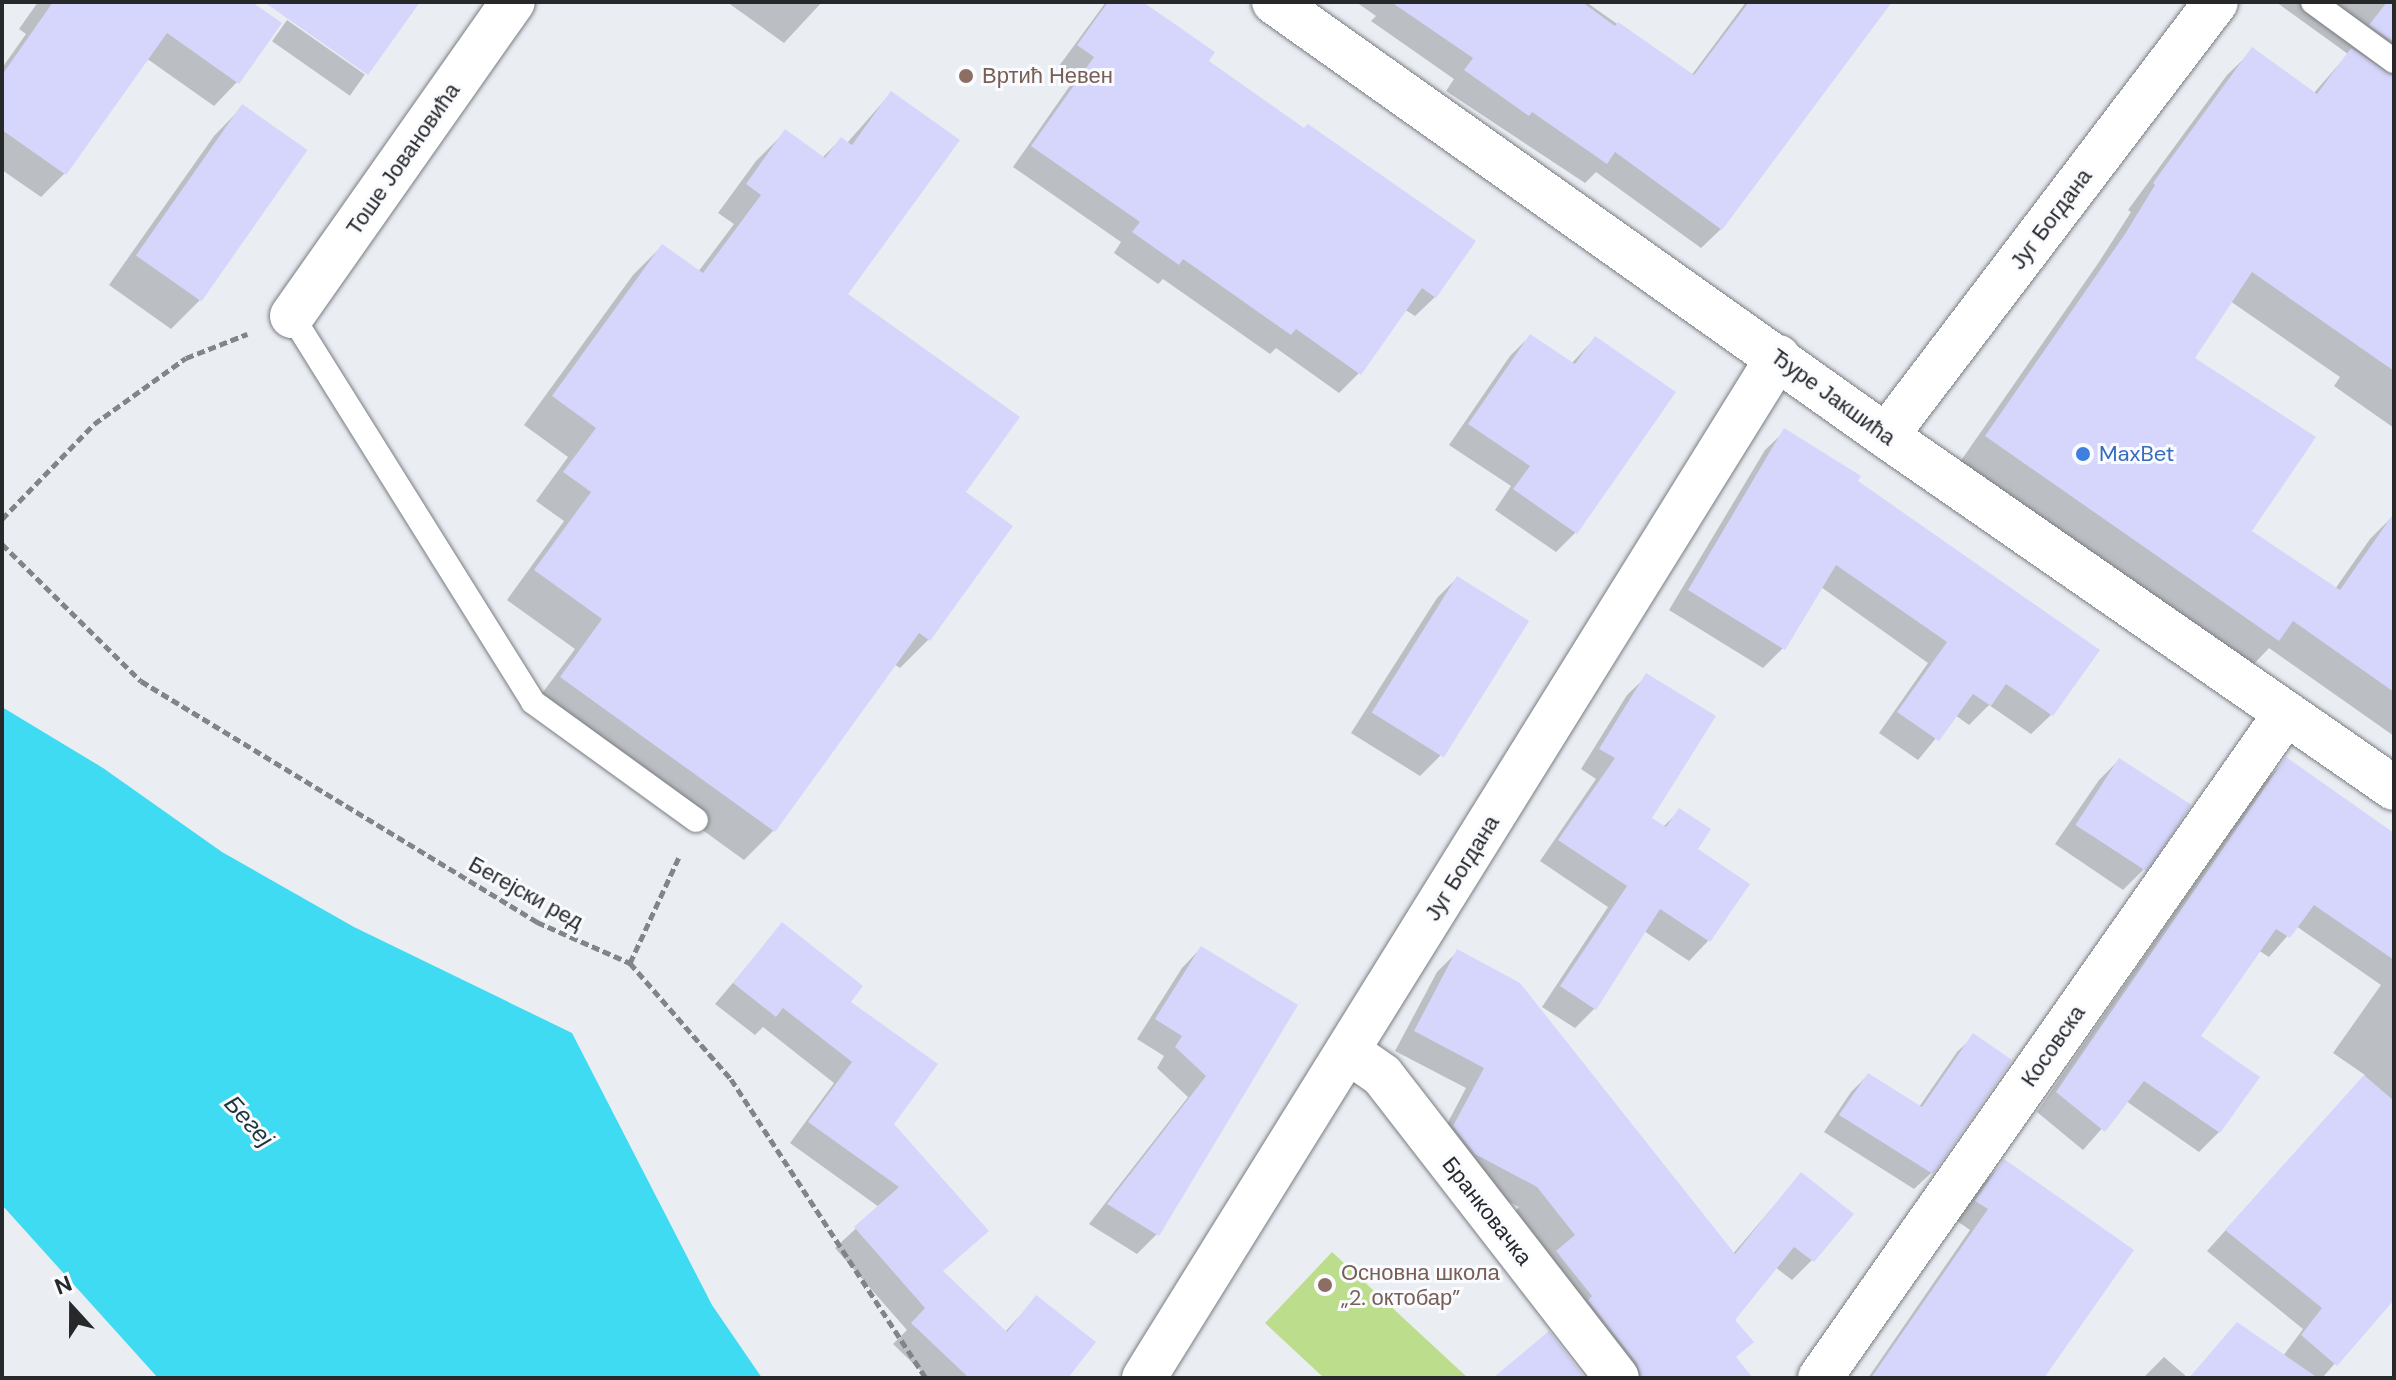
<!DOCTYPE html>
<html>
<head>
<meta charset="utf-8">
<style>
  body { margin:0 }
  #map { position:relative; width:2396px; height:1380px; overflow:hidden; background:#eaeef3; font-family:"DM Sans",sans-serif }
  div>[style] { position:absolute }
  .green>* { inset:0; background:#bcdd8b }
  .water>* { inset:0; background:#3fdbf3 }
  .shadow>* { inset:0; background:#0003; transform-origin:0 0 }
  .building>* { inset:0; background:#d6d5fb; transform-origin:0 0 }
  .path>* { height:5px; margin-top:-2.5px; transform-origin:0; background:repeating-linear-gradient(90deg,#828588 0 8px,transparent 0 12px) }
  .roads { filter:drop-shadow(0 0 2px #797d81) drop-shadow(0 0 2px #797d81) }
  .service>* { height:24px; margin:-12px; padding:0 12px; transform-origin:12px; border-radius:12px; background:#fff }
  .minor>* { height:44px; margin:-22px; padding:0 22px; transform-origin:22px; border-radius:22px; background:#fff }
  .tertiary>* { height:44px; margin:-22px; padding:0 22px; transform-origin:22px; border-radius:22px; background:#fff }
  .dots>* { width:22px; height:22px; translate:-50% -50%; box-sizing:border-box; border:4px solid #f9fbfe; border-radius:50% }
  span { translate:-50% -50%; white-space:nowrap; text-align:center; line-height:1.15; -webkit-text-stroke:6px #f9fbfe; paint-order:stroke }
  .education-label { font-size:22px; color:#785e54 }
  .left { translate:0 -50%; text-align:left }
  .street-label { font-size:22px; color:#27282a }
  .shop-label { font-size:22px; color:#366cbe }
  .water-label { font-size:24px; color:#1d353a; font-style:italic }
  .frame { position:absolute; inset:0; border:4px solid #27282a; pointer-events:none }
  .north { position:absolute; left:32px; top:1268px; width:80px; height:80px; -webkit-text-stroke:6px #f9fbfe; paint-order:stroke; rotate:339deg; font-size:22px; font-weight:700; line-height:32px; text-align:center; color:#27282a }
  .north::after { content:''; display:block; margin:auto; width:28px; height:36px; background:#27282a; clip-path:polygon(50% 0,100% 100%,50% 72%,0 100%) }
</style>
</head>
<body>
<div id="map">
  <div class="green">
    <div style="clip-path:polygon(1332px 1252px,1468px 1378px,1324px 1378px,1265px 1323px)"></div>
  </div>
  <div class="water">
    <div style="clip-path:polygon(2px 707px,103px 768px,222px 852px,354px 927px,572px 1033px,712px 1305px,762px 1378px,158px 1378px,2px 1205px)"></div>
  </div>
  <div class="shadow">
    <div style="clip-path:polygon(38px 2px,249px 2px,237px 82px,214px 106px,146px 58px,64px 174px,41px 197px,2px 170px,2px 68px,26px 34px,19px 29px)"></div>
    <div style="clip-path:polygon(727px 2px,822px 2px,784px 43px)"></div>
    <div style="clip-path:polygon(1106px 2px,1139px 2px,1207px 61px,1435px 297px,1415px 316px,1404px 309px,1359px 373px,1339px 393px,1276px 348px,1270px 354px,1163px 279px,1158px 284px,1114px 253px,1121px 242px,1013px 167px,1076px 77px,1059px 66px)"></div>
    <div style="clip-path:polygon(1356px 2px,1586px 2px,1691px 76px,1746px 2px,1891px 2px,1721px 229px,1701px 248px,1596px 172px,1585px 183px,1446px 91px,1454px 79px,1371px 21px,1376px 16px)"></div>
    <div style="clip-path:polygon(2276px 2px,2394px 2px,2394px 428px,2334px 386px,2340px 377px,2230px 301px,2192px 358px,2249px 532px,2335px 589px,2370px 539px,2394px 515px,2394px 736px,2269px 648px,2252px 666px,1960px 462px,2099px 262px,2131px 212px,2128px 210px,2227px 75px,2253px 50px,2313px 94px,2348px 54px)"></div>
    <div style="left:287px;top:20px;width:95px;height:26px;rotate:35deg"></div>
    <div style="clip-path:polygon(891px 93px,845px 295px,963px 492px,929px 639px,900px 668px,894px 664px,773px 831px,744px 860px,532px 707px,575px 649px,507px 600px,564px 521px,536px 501px,568px 457px,524px 425px,633px 275px,662px 246px,698px 272px,734px 224px,718px 213px,756px 161px,785px 132px,822px 158px,841px 139px,847px 143px)"></div>
    <div style="clip-path:polygon(242px 107px,305px 151px,200px 300px,171px 329px,109px 285px,214px 136px)"></div>
    <div style="clip-path:polygon(1530px 336px,1571px 364px,1595px 338px,1576px 532px,1556px 552px,1495px 510px,1511px 486px,1449px 445px,1510px 356px)"></div>
    <div style="clip-path:polygon(1785px 431px,1855px 481px,2051px 715px,2031px 734px,1989px 705px,1969px 725px,1955px 715px,1918px 760px,1879px 733px,1928px 663px,1821px 587px,1783px 648px,1763px 668px,1669px 610px,1765px 450px)"></div>
    <div style="clip-path:polygon(1457px 578px,1440px 756px,1420px 776px,1351px 733px,1437px 598px)"></div>
    <div style="clip-path:polygon(1647px 676px,1649px 818px,1663px 827px,1679px 811px,1696px 850px,1747px 884px,1708px 941px,1689px 961px,1644px 931px,1595px 1008px,1575px 1028px,1542px 1007px,1608px 907px,1540px 861px,1596px 779px,1581px 769px,1627px 695px)"></div>
    <div style="clip-path:polygon(2119px 760px,2143px 870px,2123px 890px,2055px 844px,2099px 780px)"></div>
    <div style="clip-path:polygon(2286px 760px,2394px 835px,2394px 1297px,2322px 1378px,2189px 1378px,2238px 1325px,2283px 1356px,2303px 1329px,2207px 1251px,2365px 1075px,2333px 1053px,2381px 985px,2296px 926px,2269px 957px,2258px 950px,2198px 1037px,2219px 1132px,2199px 1152px,2126px 1101px,2083px 1150px,2037px 1112px,2266px 780px)"></div>
    <div style="clip-path:polygon(782px 925px,848px 1002px,941px 1272px,1005px 1332px,1036px 1298px,1065px 1378px,928px 1378px,893px 1344px,907px 1330px,835px 1248px,879px 1207px,790px 1143px,834px 1083px,763px 1027px,755px 1035px,715px 1004px)"></div>
    <div style="clip-path:polygon(1201px 948px,1295px 1005px,1157px 1234px,1137px 1254px,1089px 1224px,1188px 1097px,1157px 1068px,1164px 1056px,1137px 1039px,1182px 968px)"></div>
    <div style="clip-path:polygon(1457px 952px,1732px 1255px,1801px 1174px,1812px 1260px,1792px 1280px,1775px 1267px,1717px 1335px,1727px 1378px,1611px 1378px,1501px 1226px,1519px 1207px,1455px 1174px,1435px 1147px,1466px 1088px,1395px 1051px,1437px 972px)"></div>
    <div style="clip-path:polygon(1974px 1036px,1931px 1173px,1914px 1189px,1824px 1132px,1851px 1092px,1868px 1075px,1919px 1107px,1957px 1052px)"></div>
    <div style="clip-path:polygon(2004px 1162px,2042px 1378px,1868px 1378px,1970px 1230px,1957px 1221px,1984px 1182px)"></div>
    <div style="clip-path:polygon(2164px 1357px,2188px 1378px,2143px 1378px)"></div>
  </div>
  <div class="building">
    <div style="clip-path:polygon(53px 2px,252px 2px,282px 23px,239px 84px,167px 33px,66px 175px,2px 130px,2px 75px)"></div>
    <div style="clip-path:polygon(264px 2px,420px 2px,368px 75px)"></div>
    <div style="clip-path:polygon(1108px 2px,1143px 2px,1215px 52px,1209px 61px,1304px 128px,1308px 124px,1476px 241px,1436px 298px,1422px 288px,1361px 375px,1296px 329px,1291px 335px,1183px 259px,1179px 265px,1132px 232px,1140px 222px,1031px 146px,1094px 57px,1077px 45px)"></div>
    <div style="clip-path:polygon(1391px 2px,1582px 2px,1615px 26px,1618px 22px,1694px 75px,1749px 2px,1892px 2px,1722px 230px,1615px 152px,1607px 164px,1532px 112px,1529px 116px,1464px 70px,1473px 58px)"></div>
    <div style="clip-path:polygon(2387px 2px,2394px 2px,2394px 42px,2369px 25px)"></div>
    <div style="clip-path:polygon(2252px 47px,2317px 94px,2351px 48px,2394px 76px,2394px 371px,2252px 272px,2195px 358px,2316px 437px,2252px 531px,2340px 590px,2394px 513px,2394px 692px,2293px 621px,2279px 641px,1985px 436px,2125px 234px,2155px 185px,2153px 183px)"></div>
    <div style="clip-path:polygon(891px 91px,960px 140px,848px 294px,1020px 417px,966px 492px,1013px 526px,930px 641px,919px 633px,775px 832px,560px 677px,602px 619px,534px 570px,591px 492px,563px 472px,596px 428px,552px 396px,662px 244px,703px 273px,761px 195px,746px 184px,785px 129px,825px 158px,841px 137px,852px 145px)"></div>
    <div style="left:242px;top:104px;width:80px;height:185px;rotate:35deg"></div>
    <div style="clip-path:polygon(1530px 334px,1575px 364px,1595px 336px,1676px 392px,1577px 534px,1513px 489px,1530px 466px,1468px 424px)"></div>
    <div style="clip-path:polygon(1784px 428px,1861px 476px,1858px 481px,2100px 650px,2053px 716px,2006px 684px,1991px 706px,1973px 694px,1939px 741px,1897px 712px,1947px 642px,1836px 565px,1785px 650px,1688px 590px)"></div>
    <div style="left:1457px;top:576px;width:85px;height:161px;rotate:32deg"></div>
    <div style="clip-path:polygon(1646px 673px,1716px 716px,1652px 818px,1666px 827px,1679px 808px,1711px 829px,1698px 849px,1750px 884px,1710px 942px,1660px 909px,1596px 1010px,1560px 986px,1627px 886px,1558px 840px,1615px 758px,1599px 749px)"></div>
    <div style="clip-path:polygon(2286px 757px,2394px 833px,2394px 960px,2314px 905px,2290px 938px,2276px 929px,2201px 1036px,2260px 1077px,2220px 1133px,2144px 1081px,2105px 1132px,2056px 1092px)"></div>
    <div style="left:2119px;top:758px;width:86px;height:80px;rotate:33deg"></div>
    <div style="clip-path:polygon(782px 922px,863px 986px,851px 1002px,938px 1064px,894px 1124px,989px 1231px,943px 1271px,1007px 1332px,1036px 1295px,1096px 1342px,1068px 1378px,969px 1378px,911px 1323px,925px 1308px,854px 1227px,899px 1187px,808px 1122px,852px 1062px,783px 1008px,776px 1017px,733px 983px)"></div>
    <div style="clip-path:polygon(1201px 946px,1298px 1005px,1159px 1236px,1107px 1204px,1206px 1076px,1175px 1047px,1182px 1036px,1155px 1019px)"></div>
    <div style="clip-path:polygon(1457px 949px,1520px 983px,1735px 1254px,1801px 1172px,1854px 1214px,1814px 1262px,1794px 1247px,1735px 1320px,1754px 1342px,1736px 1357px,1753px 1378px,1641px 1378px,1637px 1363px,1588px 1300px,1592px 1296px,1556px 1251px,1575px 1235px,1537px 1187px,1475px 1154px,1453px 1126px,1484px 1068px,1414px 1031px)"></div>
    <div style="clip-path:polygon(1973px 1033px,2012px 1060px,1933px 1174px,1839px 1115px,1868px 1073px,1922px 1107px)"></div>
    <div style="clip-path:polygon(2364px 1075px,2394px 1101px,2394px 1300px,2337px 1366px,2301px 1335px,2322px 1308px,2225px 1230px)"></div>
    <div style="clip-path:polygon(2004px 1159px,2134px 1250px,2044px 1378px,1871px 1378px,1988px 1209px,1975px 1201px)"></div>
    <div style="clip-path:polygon(2237px 1322px,2318px 1378px,2189px 1378px)"></div>
    <div style="clip-path:polygon(1549px 1331px,1585px 1378px,1493px 1378px)"></div>
  </div>
  <div class="path">
    <div style="left:2px;top:519px;width:132px;rotate:-45.9deg"></div>
    <div style="left:94px;top:424px;width:113px;rotate:-35.7deg"></div>
    <div style="left:186px;top:358px;width:66px;rotate:-21.5deg"></div>
    <div style="left:2px;top:544px;width:195px;rotate:44.6deg"></div>
    <div style="left:141px;top:681px;width:464px;rotate:31.3deg"></div>
    <div style="left:537px;top:922px;width:102px;rotate:23.8deg"></div>
    <div style="left:630px;top:963px;width:154px;rotate:49deg"></div>
    <div style="left:731px;top:1079px;width:357px;rotate:56.9deg"></div>
    <div style="left:630px;top:963px;width:119px;rotate:-65.2deg"></div>
  </div>
  <div class="roads">
    <div class="service">
      <div style="left:2313px;top:2px;width:100px;rotate:36.1deg"></div>
      <div style="left:292px;top:316px;width:455px;rotate:58deg"></div>
      <div style="left:533px;top:702px;width:201px;rotate:35.9deg"></div>
    </div>
    <div class="minor">
      <div style="left:292px;top:316px;width:384px;rotate:-54.9deg"></div>
      <div style="left:1886px;top:436px;width:545px;rotate:-52.75deg"></div>
      <div style="left:1349px;top:1052px;width:40px;rotate:34.9deg"></div>
      <div style="left:1382px;top:1075px;width:383px;rotate:52.2deg"></div>
      <div style="left:1144px;top:1378px;width:1202px;rotate:-58.16deg"></div>
      <div style="left:1820px;top:1378px;width:812px;rotate:-54.98deg"></div>
    </div>
    <div class="tertiary">
      <div style="left:1274px;top:2px;width:750px;rotate:35.34deg"></div>
      <div style="left:1886px;top:436px;width:618px;rotate:34.72deg"></div>
    </div>
  </div>
  <div class="dots">
    <div style="left:966px;top:76px;background:#8d6e63"></div>
    <div style="left:2083px;top:454px;background:#3f7fe0"></div>
    <div style="left:1325px;top:1285px;background:#8d6e63"></div>
  </div>
  <div class="education-label">
    <span class="left" style="left:982px;top:76px">Вртић Невен</span>
    <span class="left" style="left:1341px;top:1285px">Основна школа<br>„2. октобар”</span>
  </div>
  <div class="street-label">
    <span style="left:403px;top:159px;rotate:-55deg">Тоше Јовановића</span>
    <span style="left:2051px;top:219px;rotate:-53deg">Југ Богдана</span>
    <span style="left:1833px;top:397px;rotate:36deg">Ђуре Јакшића</span>
    <span style="left:1462px;top:868px;rotate:-58deg">Југ Богдана</span>
    <span style="left:526px;top:893px;rotate:29deg">Бегејски ред</span>
    <span style="left:2053px;top:1046px;rotate:-55deg">Косовска</span>
    <span style="left:1487px;top:1211px;rotate:52deg">Бранковачка</span>
  </div>
  <div class="shop-label">
    <span class="left" style="left:2099px;top:454px">MaxBet</span>
  </div>
  <div class="water-label">
    <span style="left:249px;top:1121px;rotate:48deg">Бегеј</span>
  </div>
  <div class="frame"></div>
  <div class="north">N</div>
</div>
</body>
</html>
